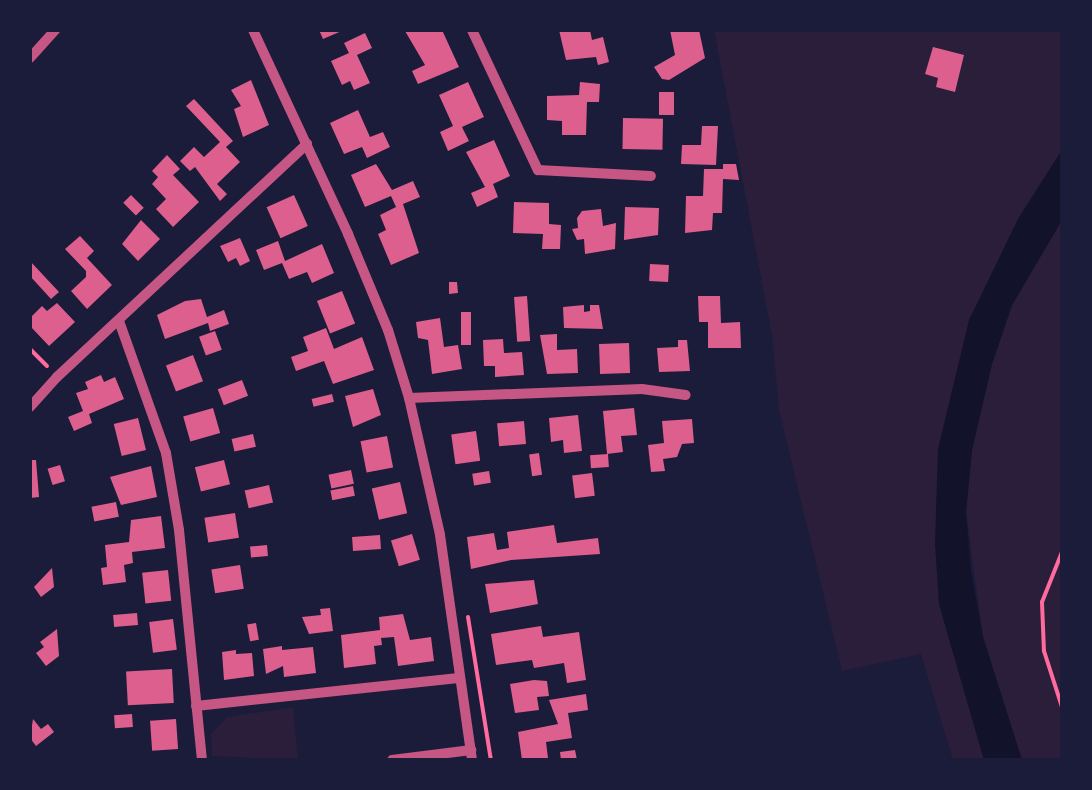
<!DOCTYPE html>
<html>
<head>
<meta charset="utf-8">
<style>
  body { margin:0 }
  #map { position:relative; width:1092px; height:790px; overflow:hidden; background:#1b1b3a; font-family:"IBM Plex Sans",sans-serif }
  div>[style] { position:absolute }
  .green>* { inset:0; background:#2a1e3b }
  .water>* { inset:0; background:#12122b }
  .building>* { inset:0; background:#dd5f8e; transform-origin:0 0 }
  .path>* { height:4px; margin:-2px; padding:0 2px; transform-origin:2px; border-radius:2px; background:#ff6b9d }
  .minor>* { height:10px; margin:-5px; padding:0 5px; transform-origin:5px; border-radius:5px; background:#c65784 }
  span { translate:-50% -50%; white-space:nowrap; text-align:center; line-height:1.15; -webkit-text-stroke:9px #1b1b3a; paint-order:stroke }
  .frame { position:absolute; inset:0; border:32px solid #1b1b3a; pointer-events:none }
</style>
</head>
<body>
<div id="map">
  <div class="green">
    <div style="clip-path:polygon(714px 30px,1062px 30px,1062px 150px,1018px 219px,939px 604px,984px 760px,953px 760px,921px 654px,842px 671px,779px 410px,772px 335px)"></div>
    <div style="clip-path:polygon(1062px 220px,1062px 760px,1022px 760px,983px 637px,966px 512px,972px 450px,992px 364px,1012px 305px)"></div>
    <div style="clip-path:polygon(293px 707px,298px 760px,212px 756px,211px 734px,227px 717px)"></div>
  </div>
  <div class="water">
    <div style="clip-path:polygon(1062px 150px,1062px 220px,1012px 305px,992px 364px,972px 450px,966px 512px,971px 570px,983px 637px,1022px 760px,984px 760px,939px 604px,935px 544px,938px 449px,969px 320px,1018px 219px)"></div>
  </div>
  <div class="building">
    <div style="clip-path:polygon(319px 30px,344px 30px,323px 39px)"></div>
    <div style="clip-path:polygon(442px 30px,459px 67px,418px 84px,412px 71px,425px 65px,405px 31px)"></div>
    <div style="clip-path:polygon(559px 30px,590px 30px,592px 40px,603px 37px,609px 62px,598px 65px,596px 57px,566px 60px)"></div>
    <div style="clip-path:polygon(670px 30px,699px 30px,705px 58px,669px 80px,662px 79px,654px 67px,675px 55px)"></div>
    <div style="clip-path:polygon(365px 33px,372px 48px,357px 55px,370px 83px,354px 90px,350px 81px,342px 85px,331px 61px,349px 53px,344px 43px)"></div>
    <div style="clip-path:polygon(933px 47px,964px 55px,955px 92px,936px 87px,938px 78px,925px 74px)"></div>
    <div style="clip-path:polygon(251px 80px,269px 125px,243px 137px,234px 109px,241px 106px,231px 90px)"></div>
    <div style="clip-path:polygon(468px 82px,484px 117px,462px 127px,469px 141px,448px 151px,440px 132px,453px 126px,439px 95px)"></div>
    <div style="clip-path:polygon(580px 82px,600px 84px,599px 102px,587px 102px,586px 135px,562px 135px,562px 121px,547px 120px,547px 96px,579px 95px)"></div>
    <div style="left:659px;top:92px;width:15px;height:23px"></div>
    <div style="clip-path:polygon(194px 99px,233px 141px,226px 147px,240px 162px,217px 184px,227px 194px,220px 201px,195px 167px,190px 171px,180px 161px,194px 147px,204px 157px,220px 142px,186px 106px)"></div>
    <div style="clip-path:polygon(358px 110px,370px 137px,383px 132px,390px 147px,367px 158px,362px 147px,344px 154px,330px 123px)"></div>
    <div style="left:623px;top:118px;width:40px;height:31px;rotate:1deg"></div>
    <div style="clip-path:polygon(702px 126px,718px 126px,716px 165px,681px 164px,682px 145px,701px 145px)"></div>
    <div style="clip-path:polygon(494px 140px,510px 176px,493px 184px,498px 197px,477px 207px,471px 193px,485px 187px,466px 152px)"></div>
    <div style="clip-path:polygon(167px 155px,180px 169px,173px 175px,199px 202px,173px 227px,156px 209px,166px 199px,152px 184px,158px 177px,152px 171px)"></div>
    <div style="clip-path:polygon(376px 164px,392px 190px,413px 181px,420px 197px,403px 204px,419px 253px,391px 265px,378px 234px,386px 230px,380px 215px,396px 207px,391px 196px,365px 207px,351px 175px)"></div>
    <div style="clip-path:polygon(723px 164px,736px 164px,739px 180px,723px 179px,722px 213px,713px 213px,712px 230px,685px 233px,686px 196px,703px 196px,704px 169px,723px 169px)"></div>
    <div style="left:131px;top:195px;width:18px;height:11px;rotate:45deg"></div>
    <div style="left:294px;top:195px;width:34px;height:30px;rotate:66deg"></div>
    <div style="clip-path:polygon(514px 202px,549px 203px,549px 224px,561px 225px,560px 249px,542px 249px,543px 234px,513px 233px)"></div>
    <div style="clip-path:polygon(625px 207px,659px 208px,658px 235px,624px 240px)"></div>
    <div style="clip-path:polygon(601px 209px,603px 226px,616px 223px,615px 249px,585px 254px,584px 239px,577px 240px,572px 229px,578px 228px,577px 218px,582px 211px)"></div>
    <div style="clip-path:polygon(141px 220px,160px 239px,138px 261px,122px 244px)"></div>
    <div style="clip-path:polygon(80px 236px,94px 251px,87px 258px,112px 285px,87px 309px,71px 291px,86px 277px,86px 271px,65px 249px)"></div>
    <div style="clip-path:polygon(240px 238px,250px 261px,240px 266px,236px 258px,228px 262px,220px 246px)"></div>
    <div style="clip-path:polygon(278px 241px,285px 261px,322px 244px,334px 273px,312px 283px,307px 272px,289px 279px,282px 263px,264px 270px,256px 250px)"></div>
    <div style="clip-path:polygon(30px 261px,59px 292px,51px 299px,30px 276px)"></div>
    <div style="left:650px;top:264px;width:19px;height:17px;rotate:3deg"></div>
    <div style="clip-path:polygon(449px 282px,457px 282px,458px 293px,449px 294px)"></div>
    <div style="left:342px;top:291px;width:35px;height:27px;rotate:68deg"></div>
    <div style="left:527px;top:296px;width:45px;height:13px;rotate:86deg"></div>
    <div style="clip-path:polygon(698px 296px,720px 296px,721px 323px,740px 322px,741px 348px,708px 348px,708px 322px,699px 322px)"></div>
    <div style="clip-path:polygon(201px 299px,207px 317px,224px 310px,229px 324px,210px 331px,208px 323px,165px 339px,157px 315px,185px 301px)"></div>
    <div style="clip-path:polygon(57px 303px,75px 322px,49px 346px,31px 327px,30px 318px,42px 306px,47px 311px)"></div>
    <div style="clip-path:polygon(584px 305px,584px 312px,590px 311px,590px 305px,599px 305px,603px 329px,564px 328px,563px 307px)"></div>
    <div style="left:461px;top:312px;width:10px;height:33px"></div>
    <div style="clip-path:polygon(440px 318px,444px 347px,458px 345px,462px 369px,432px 374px,428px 340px,418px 338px,416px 322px)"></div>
    <div style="clip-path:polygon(326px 328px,334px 349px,362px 337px,374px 370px,333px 384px,324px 361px,296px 371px,291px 357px,308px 351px,303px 337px)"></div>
    <div style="left:215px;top:331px;width:20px;height:17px;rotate:70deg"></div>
    <div style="clip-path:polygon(557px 334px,557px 350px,577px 349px,578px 373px,547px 374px,540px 335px)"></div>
    <div style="clip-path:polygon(503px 339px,504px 353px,522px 352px,524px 375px,495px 377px,495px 366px,484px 366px,483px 340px)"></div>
    <div style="clip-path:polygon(678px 340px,687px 340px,690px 371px,659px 372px,657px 348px,678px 347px)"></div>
    <div style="left:629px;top:343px;width:30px;height:30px;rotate:88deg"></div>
    <div style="left:193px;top:355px;width:28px;height:29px;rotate:69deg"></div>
    <div style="clip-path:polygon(101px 375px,104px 382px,115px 377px,124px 399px,89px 414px,92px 423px,74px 431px,68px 417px,83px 411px,76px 393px,88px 389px,85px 382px)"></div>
    <div style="left:242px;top:380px;width:17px;height:26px;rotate:69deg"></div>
    <div style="clip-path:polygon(373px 389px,381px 415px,353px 427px,345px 396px)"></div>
    <div style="left:332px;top:394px;width:8px;height:21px;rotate:76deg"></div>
    <div style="left:213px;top:408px;width:26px;height:31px;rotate:74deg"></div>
    <div style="clip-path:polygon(634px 408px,637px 435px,621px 436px,623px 452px,607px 454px,603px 411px)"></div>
    <div style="clip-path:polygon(578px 415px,582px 451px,564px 453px,563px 440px,551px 442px,549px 418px)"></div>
    <div style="left:138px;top:418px;width:33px;height:25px;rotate:76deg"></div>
    <div style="clip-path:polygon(692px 419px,694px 443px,682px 444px,677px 457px,663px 459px,665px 471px,651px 472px,648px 445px,664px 443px,662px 421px)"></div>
    <div style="left:524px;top:421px;width:23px;height:27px;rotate:85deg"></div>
    <div style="left:476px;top:431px;width:30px;height:25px;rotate:82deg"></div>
    <div style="left:253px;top:434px;width:13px;height:22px;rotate:77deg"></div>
    <div style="left:387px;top:436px;width:32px;height:27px;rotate:79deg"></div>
    <div style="left:539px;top:453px;width:22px;height:10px;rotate:82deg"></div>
    <div style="left:608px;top:454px;width:13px;height:18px;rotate:86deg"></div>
    <div style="clip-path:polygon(30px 460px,36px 460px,39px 497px,30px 498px)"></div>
    <div style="left:224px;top:460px;width:25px;height:30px;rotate:76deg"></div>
    <div style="left:60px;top:465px;width:17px;height:13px;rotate:73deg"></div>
    <div style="clip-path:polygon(151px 466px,157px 497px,121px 505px,110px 477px)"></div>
    <div style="left:351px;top:470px;width:14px;height:23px;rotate:78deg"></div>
    <div style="left:489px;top:471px;width:12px;height:17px;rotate:81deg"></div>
    <div style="left:592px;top:473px;width:23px;height:20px;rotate:83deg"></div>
    <div style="left:400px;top:482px;width:32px;height:29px;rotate:77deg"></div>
    <div style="left:269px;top:485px;width:18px;height:25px;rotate:77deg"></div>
    <div style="left:353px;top:486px;width:10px;height:23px;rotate:79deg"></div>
    <div style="left:116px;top:502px;width:15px;height:25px;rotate:79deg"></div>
    <div style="left:235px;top:513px;width:25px;height:31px;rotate:81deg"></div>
    <div style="clip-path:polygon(161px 516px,165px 548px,132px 552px,133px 563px,124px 565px,126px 582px,103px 585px,101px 568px,107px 567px,105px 545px,129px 542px,131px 520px)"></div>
    <div style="clip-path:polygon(554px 525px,557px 543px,598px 538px,600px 554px,511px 560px,471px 569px,467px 537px,494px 533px,497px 550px,509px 548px,507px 532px)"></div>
    <div style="left:412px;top:534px;width:27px;height:22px;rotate:73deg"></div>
    <div style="left:380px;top:535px;width:14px;height:28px;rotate:86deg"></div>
    <div style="left:267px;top:545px;width:11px;height:17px;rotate:85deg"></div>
    <div style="left:240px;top:565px;width:24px;height:29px;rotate:81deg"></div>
    <div style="clip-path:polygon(52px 568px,54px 587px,41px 597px,34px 587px)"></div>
    <div style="left:168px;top:570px;width:31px;height:26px;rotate:84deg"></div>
    <div style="clip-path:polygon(534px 580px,538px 604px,490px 613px,485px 584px)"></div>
    <div style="clip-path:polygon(330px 608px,333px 631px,309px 634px,302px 617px,321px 615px,320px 609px)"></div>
    <div style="left:137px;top:613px;width:12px;height:24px;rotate:85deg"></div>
    <div style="clip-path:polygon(403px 614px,410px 640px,431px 637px,434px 661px,398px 666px,394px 637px,381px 638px,382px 645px,374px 646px,376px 664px,344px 668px,341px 635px,380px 630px,379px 617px)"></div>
    <div style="left:173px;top:619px;width:31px;height:24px;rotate:83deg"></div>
    <div style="left:256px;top:623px;width:17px;height:9px;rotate:80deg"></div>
    <div style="clip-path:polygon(541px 626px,543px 637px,579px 632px,586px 680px,567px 683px,564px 663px,534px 668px,532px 660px,496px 665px,491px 634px)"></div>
    <div style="clip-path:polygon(57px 629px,59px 656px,46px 666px,36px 653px,44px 647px,40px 642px)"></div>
    <div style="clip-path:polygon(282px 646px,282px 650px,313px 647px,316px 673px,284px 677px,283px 666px,266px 674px,263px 649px)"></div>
    <div style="clip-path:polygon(236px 650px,236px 654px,252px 653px,254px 676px,224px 680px,222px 652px)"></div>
    <div style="left:172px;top:669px;width:34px;height:46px;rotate:87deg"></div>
    <div style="clip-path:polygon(534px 680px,547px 681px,549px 696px,537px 697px,539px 710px,515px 713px,510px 684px)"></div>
    <div style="clip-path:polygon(586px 694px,588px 710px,568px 713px,572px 738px,546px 742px,548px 758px,522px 760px,518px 732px,558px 724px,549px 700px)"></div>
    <div style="left:132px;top:714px;width:13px;height:18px;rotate:86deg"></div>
    <div style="clip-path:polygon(33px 719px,41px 729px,48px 724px,54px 732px,36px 746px,30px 738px)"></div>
    <div style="left:176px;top:719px;width:30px;height:26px;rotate:86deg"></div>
    <div style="clip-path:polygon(575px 750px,577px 760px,561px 760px,560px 752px)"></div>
  </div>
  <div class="path">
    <div style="left:30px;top:349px;width:24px;rotate:45deg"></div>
    <div style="left:1062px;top:552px;width:54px;rotate:111.8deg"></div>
    <div style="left:1042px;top:602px;width:49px;rotate:87.7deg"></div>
    <div style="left:1044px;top:651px;width:59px;rotate:72.2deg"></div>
    <div style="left:468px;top:617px;width:145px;rotate:80.9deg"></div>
  </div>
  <div class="minor">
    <div style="left:253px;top:30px;width:225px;rotate:65deg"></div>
    <div style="left:348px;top:234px;width:104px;rotate:67.4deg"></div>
    <div style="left:388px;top:330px;width:71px;rotate:72.8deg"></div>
    <div style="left:409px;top:398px;width:140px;rotate:77.2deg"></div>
    <div style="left:440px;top:535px;width:227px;rotate:81.9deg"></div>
    <div style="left:472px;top:30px;width:155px;rotate:64.8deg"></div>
    <div style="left:538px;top:170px;width:113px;rotate:3deg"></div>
    <div style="left:30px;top:58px;width:38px;rotate:-48deg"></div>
    <div style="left:119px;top:321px;width:140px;rotate:70.4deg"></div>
    <div style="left:166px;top:453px;width:78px;rotate:80.4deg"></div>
    <div style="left:179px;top:530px;width:231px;rotate:84.3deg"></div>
    <div style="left:409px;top:398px;width:233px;rotate:-2.2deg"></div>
    <div style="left:642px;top:389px;width:44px;rotate:7.8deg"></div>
    <div style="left:30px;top:407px;width:40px;rotate:-48deg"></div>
    <div style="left:57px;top:377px;width:342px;rotate:-43deg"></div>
    <div style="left:196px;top:706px;width:264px;rotate:-6.1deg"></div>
    <div style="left:392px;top:760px;width:80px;rotate:-7.2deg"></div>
  </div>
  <div class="frame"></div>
</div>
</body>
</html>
